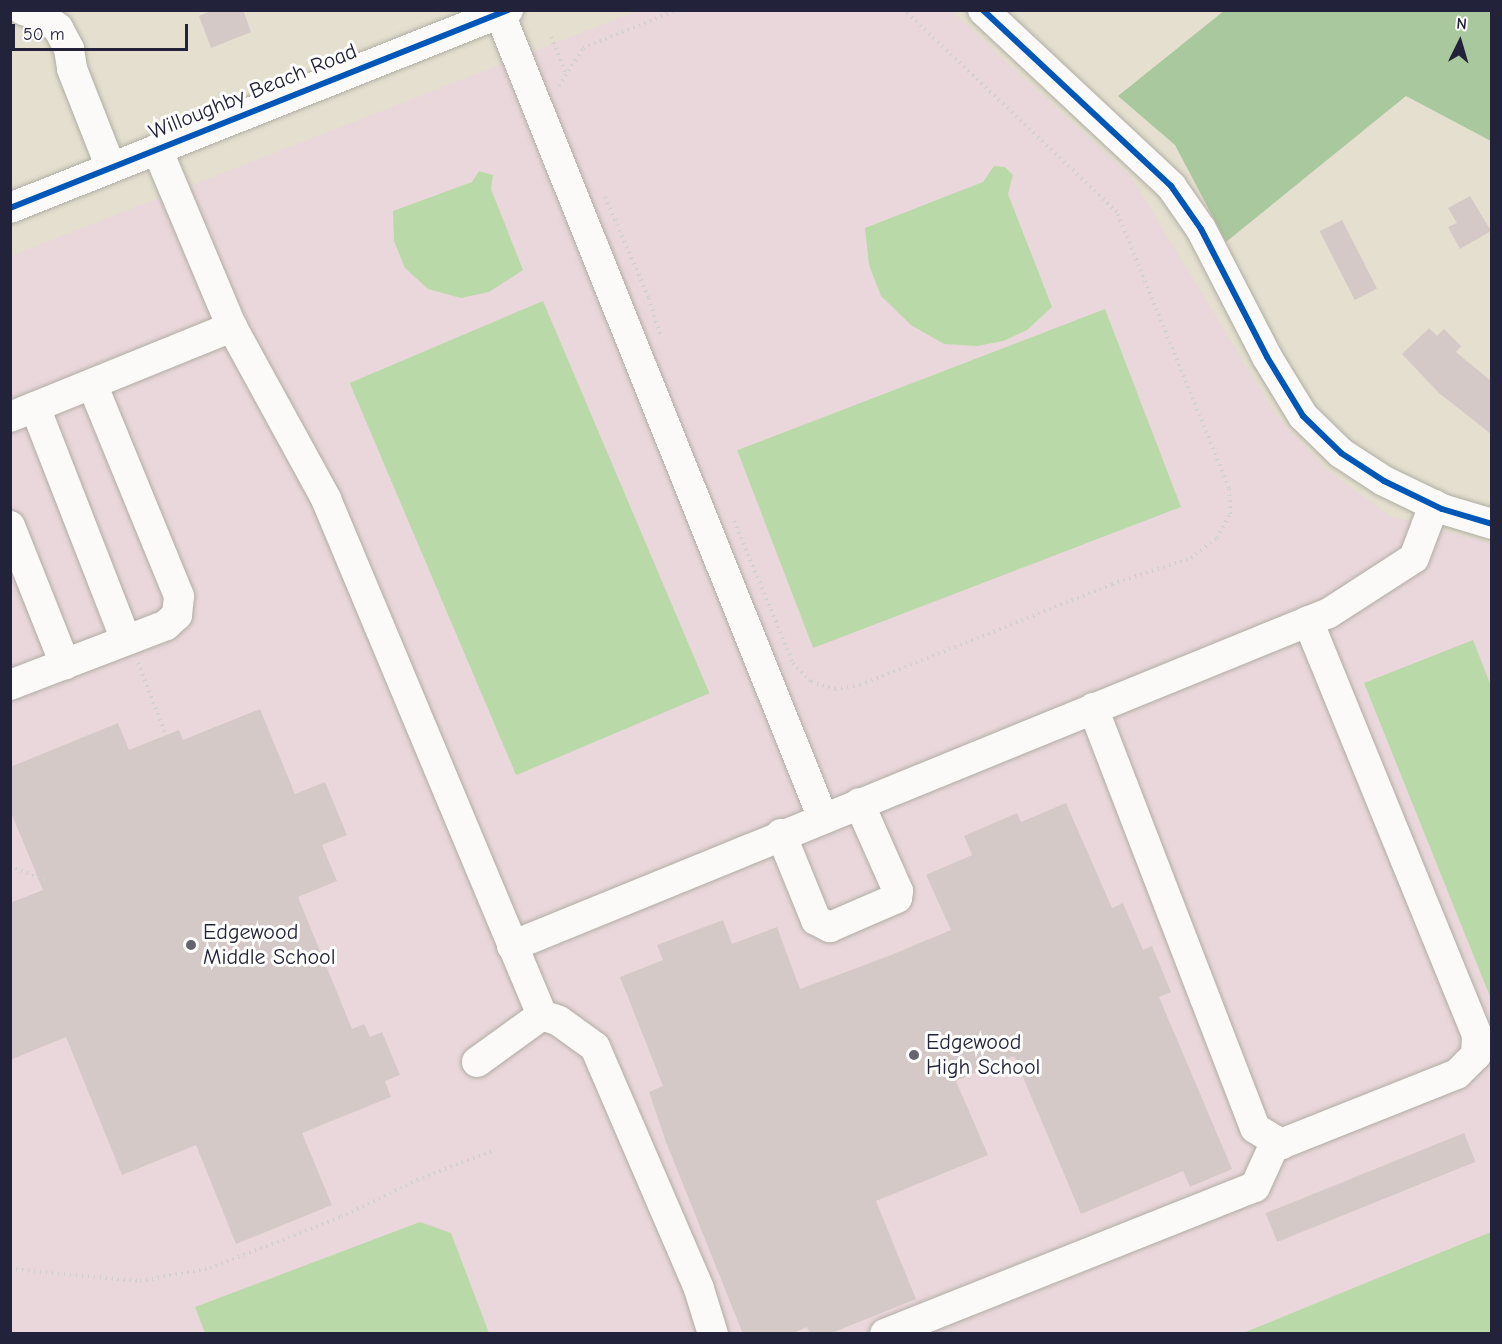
<!DOCTYPE html>
<html>
<head>
<meta charset="utf-8">
<style>
  body { margin:0 }
  #map { position:relative; width:1502px; height:1344px; overflow:hidden; background:#e4dfce; font-family:"Comic Neue",sans-serif }
  div>[style] { position:absolute }
  .built>* { inset:0; background:#ead7db }
  .green>* { inset:0; background:#bad9a8; transform-origin:0 0 }
  .forest>* { inset:0; background:#a9c89d }
  .building>* { inset:0; background:#d5c9c7; transform-origin:0 0 }
  .path>* { height:4px; margin-top:-2px; transform-origin:0; background:repeating-linear-gradient(90deg,#d1d1cd 0 1.5px,transparent 0 6px) }
  .roads { filter:drop-shadow(0 0 2px #b0ada4) drop-shadow(0 0 2px #b0ada4) }
  .minor>* { height:30px; margin:-15px; padding:0 15px; transform-origin:15px; border-radius:15px; background:#fbfaf8 }
  .cycleway>* { height:6px; margin:-3px; padding:0 3px; transform-origin:3px; border-radius:3px; background:#0057b8 }
  .dots>* { width:16px; height:16px; translate:-50% -50%; box-sizing:border-box; border:3px solid #fff; border-radius:50% }
  span { translate:-50% -50%; white-space:nowrap; text-align:center; line-height:1.15; -webkit-text-stroke:6px #fff; paint-order:stroke }
  .street-label { font-size:22px; color:#22223b }
  .poi-label { font-size:22px; color:#22223b }
  .left { translate:0 -50%; text-align:left }
  .frame { position:absolute; inset:0; border:12px solid #22223b; pointer-events:none }
  .north { position:absolute; left:1430px; top:12px; width:60px; height:60px; -webkit-text-stroke:4px #fff; paint-order:stroke; rotate:5deg; font-size:16px; font-weight:700; line-height:24px; text-align:center; color:#22223b }
  .north::after { content:''; display:block; margin:auto; width:21px; height:27px; background:#22223b; clip-path:polygon(50% 0,100% 100%,50% 72%,0 100%) }
  .scale { position:absolute; left:12px; top:24px; width:176px; height:27px; box-sizing:border-box; border:3px solid #22223b; border-top:0; padding-left:8px; font-size:18px; line-height:21px; white-space:nowrap; color:#22223b; -webkit-text-stroke:4px #fff; paint-order:stroke }
</style>
</head>
<body>
<div id="map">
  <div class="built">
    <div style="clip-path:polygon(637px 11px,951px 11px,1131px 177px,1276px 415px,1326px 469px,1390px 516px,1491px 543px,1491px 1333px,11px 1334px,11px 256px)"></div>
  </div>
  <div class="green">
    <div style="clip-path:polygon(994px 166px,1005px 167px,1013px 175px,1008px 194px,1052px 307px,1027px 330px,1003px 341px,977px 346px,944px 344px,911px 325px,881px 296px,869px 265px,865px 228px,983px 182px)"></div>
    <div style="clip-path:polygon(479px 171px,493px 175px,491px 189px,523px 270px,489px 292px,461px 298px,428px 289px,405px 268px,394px 241px,393px 211px,472px 182px)"></div>
    <div style="left:543px;top:301px;width:426px;height:210px;rotate:67deg"></div>
    <div style="left:1105px;top:309px;width:212px;height:394px;rotate:69deg"></div>
    <div style="clip-path:polygon(1473px 640px,1491px 686px,1491px 999px,1364px 683px)"></div>
    <div style="clip-path:polygon(420px 1222px,451px 1233px,489px 1333px,205px 1333px,195px 1307px)"></div>
    <div style="clip-path:polygon(1491px 1232px,1491px 1333px,1243px 1333px)"></div>
  </div>
  <div class="forest">
    <div style="clip-path:polygon(1225px 10px,1491px 11px,1491px 141px,1406px 96px,1226px 242px,1175px 145px,1118px 96px)"></div>
  </div>
  <div class="building">
    <div style="clip-path:polygon(213px 10px,243px 10px,251px 32px,211px 48px,199px 16px)"></div>
    <div style="clip-path:polygon(1470px 196px,1491px 231px,1460px 249px,1448px 227px,1457px 223px,1448px 208px)"></div>
    <div style="left:1342px;top:220px;width:77px;height:25px;rotate:63deg"></div>
    <div style="clip-path:polygon(1429px 328px,1437px 336px,1444px 329px,1461px 346px,1456px 352px,1491px 381px,1491px 434px,1439px 393px,1402px 354px)"></div>
    <div style="clip-path:polygon(260px 709px,295px 794px,325px 782px,347px 835px,322px 845px,337px 881px,298px 897px,352px 1029px,364px 1024px,370px 1037px,382px 1032px,400px 1075px,385px 1081px,391px 1097px,302px 1133px,332px 1205px,236px 1244px,196px 1145px,122px 1175px,66px 1037px,10px 1060px,10px 903px,43px 890px,10px 810px,10px 767px,118px 723px,129px 750px,179px 730px,183px 740px)"></div>
    <div style="clip-path:polygon(1066px 803px,1112px 908px,1123px 903px,1143px 950px,1152px 946px,1171px 992px,1159px 997px,1232px 1169px,1190px 1187px,1183px 1171px,1081px 1214px,1014px 1056px,956px 1081px,988px 1155px,876px 1201px,916px 1299px,829px 1334px,810px 1334px,807px 1327px,791px 1334px,743px 1334px,666px 1142px,649px 1092px,663px 1086px,620px 977px,663px 960px,657px 945px,723px 920px,732px 944px,777px 927px,800px 989px,886px 957px,951px 930px,926px 875px,972px 855px,964px 836px,1017px 813px,1021px 822px)"></div>
    <div style="left:1464px;top:1133px;width:31px;height:214px;rotate:68deg"></div>
  </div>
  <div class="path">
    <div style="left:551px;top:37px;width:38px;rotate:68deg"></div>
    <div style="left:559px;top:86px;width:45px;rotate:-57.7deg"></div>
    <div style="left:583px;top:48px;width:101px;rotate:-22deg"></div>
    <div style="left:605px;top:197px;width:110px;rotate:66.5deg"></div>
    <div style="left:649px;top:298px;width:39px;rotate:73deg"></div>
    <div style="left:734px;top:521px;width:154px;rotate:67.4deg"></div>
    <div style="left:793px;top:663px;width:26px;rotate:47deg"></div>
    <div style="left:811px;top:682px;width:25px;rotate:16deg"></div>
    <div style="left:835px;top:689px;width:25px;rotate:-9deg"></div>
    <div style="left:860px;top:685px;width:271px;rotate:-21.8deg"></div>
    <div style="left:1112px;top:584px;width:83px;rotate:-18.2deg"></div>
    <div style="left:1191px;top:558px;width:33px;rotate:-38deg"></div>
    <div style="left:1217px;top:538px;width:27px;rotate:-62deg"></div>
    <div style="left:1230px;top:514px;width:26px;rotate:-92deg"></div>
    <div style="left:1229px;top:488px;width:298px;rotate:-112.1deg"></div>
    <div style="left:1117px;top:212px;width:294px;rotate:-136.5deg"></div>
    <div style="left:138px;top:663px;width:77px;rotate:68.7deg"></div>
    <div style="left:10px;top:866px;width:42px;rotate:22.3deg"></div>
    <div style="left:10px;top:1269px;width:131px;rotate:5.3deg"></div>
    <div style="left:140px;top:1281px;width:71px;rotate:-10.5deg"></div>
    <div style="left:210px;top:1268px;width:141px;rotate:-21.3deg"></div>
    <div style="left:341px;top:1217px;width:85px;rotate:-26deg"></div>
    <div style="left:417px;top:1180px;width:83px;rotate:-21.3deg"></div>
  </div>
  <div class="roads">
    <div class="minor">
      <div style="left:23px;top:10px;width:18px;rotate:16deg"></div>
      <div style="left:40px;top:15px;width:22px;rotate:36deg"></div>
      <div style="left:58px;top:28px;width:24px;rotate:62deg"></div>
      <div style="left:69px;top:49px;width:20px;rotate:81deg"></div>
      <div style="left:72px;top:69px;width:106px;rotate:68.5deg"></div>
      <div style="left:983px;top:10px;width:258px;rotate:43.1deg"></div>
      <div style="left:1171px;top:186px;width:52px;rotate:55.1deg"></div>
      <div style="left:1201px;top:229px;width:144px;rotate:62.7deg"></div>
      <div style="left:1267px;top:357px;width:69px;rotate:58.6deg"></div>
      <div style="left:1303px;top:416px;width:53px;rotate:44.2deg"></div>
      <div style="left:1341px;top:453px;width:51px;rotate:33.1deg"></div>
      <div style="left:1384px;top:481px;width:64px;rotate:25.8deg"></div>
      <div style="left:1442px;top:509px;width:52px;rotate:16.7deg"></div>
      <div style="left:500px;top:14px;width:864px;rotate:68.12deg"></div>
      <div style="left:157px;top:149px;width:193px;rotate:67.2deg"></div>
      <div style="left:232px;top:327px;width:196px;rotate:61.3deg"></div>
      <div style="left:326px;top:499px;width:559px;rotate:67.29deg"></div>
      <div style="left:542px;top:1015px;width:18px;rotate:19deg"></div>
      <div style="left:559px;top:1021px;width:44px;rotate:35.8deg"></div>
      <div style="left:595px;top:1047px;width:263px;rotate:66.7deg"></div>
      <div style="left:699px;top:1289px;width:47px;rotate:72.7deg"></div>
      <div style="left:10px;top:208px;width:536px;rotate:-21.68deg"></div>
      <div style="left:35px;top:407px;width:250px;rotate:68.7deg"></div>
      <div style="left:10px;top:417px;width:240px;rotate:-22.1deg"></div>
      <div style="left:10px;top:526px;width:149px;rotate:68.3deg"></div>
      <div style="left:10px;top:685px;width:167px;rotate:-21deg"></div>
      <div style="left:166px;top:625px;width:15px;rotate:-42deg"></div>
      <div style="left:177px;top:615px;width:19px;rotate:-84deg"></div>
      <div style="left:179px;top:596px;width:229px;rotate:-112.3deg"></div>
      <div style="left:1093px;top:708px;width:450px;rotate:68.9deg"></div>
      <div style="left:1255px;top:1128px;width:31px;rotate:32deg"></div>
      <div style="left:1281px;top:1144px;width:189px;rotate:-21.7deg"></div>
      <div style="left:1457px;top:1074px;width:27px;rotate:-45deg"></div>
      <div style="left:1476px;top:1055px;width:20px;rotate:-87deg"></div>
      <div style="left:1477px;top:1035px;width:447px;rotate:-112.2deg"></div>
      <div style="left:781px;top:834px;width:93px;rotate:67.9deg"></div>
      <div style="left:816px;top:920px;width:16px;rotate:27deg"></div>
      <div style="left:830px;top:927px;width:73px;rotate:-23.4deg"></div>
      <div style="left:897px;top:898px;width:7px;rotate:-82deg"></div>
      <div style="left:898px;top:891px;width:96px;rotate:-113.9deg"></div>
      <div style="left:512px;top:946px;width:882px;rotate:-22.18deg"></div>
      <div style="left:1329px;top:613px;width:101px;rotate:-32.9deg"></div>
      <div style="left:1414px;top:558px;width:57px;rotate:-69.3deg"></div>
      <div style="left:477px;top:1062px;width:80px;rotate:-35.9deg"></div>
      <div style="left:885px;top:1334px;width:398px;rotate:-21.7deg"></div>
      <div style="left:1255px;top:1187px;width:51px;rotate:-65.5deg"></div>
    </div>
  </div>
  <div class="cycleway">
    <div style="left:983px;top:10px;width:258px;rotate:43.1deg"></div>
    <div style="left:1171px;top:186px;width:52px;rotate:55.1deg"></div>
    <div style="left:1201px;top:229px;width:144px;rotate:62.7deg"></div>
    <div style="left:1267px;top:357px;width:69px;rotate:58.6deg"></div>
    <div style="left:1303px;top:416px;width:53px;rotate:44.2deg"></div>
    <div style="left:1341px;top:453px;width:51px;rotate:33.1deg"></div>
    <div style="left:1384px;top:481px;width:64px;rotate:25.8deg"></div>
    <div style="left:1442px;top:509px;width:52px;rotate:16.7deg"></div>
    <div style="left:10px;top:208px;width:536px;rotate:-21.68deg"></div>
  </div>
  <div class="dots">
    <div style="left:191px;top:945px;background:#66646e"></div>
    <div style="left:914px;top:1055px;background:#66646e"></div>
  </div>
  <div class="street-label">
    <span style="left:253px;top:92px;rotate:-22deg">Willoughby Beach Road</span>
  </div>
  <div class="poi-label">
    <span class="left" style="left:203px;top:945px">Edgewood<br>Middle School</span>
    <span class="left" style="left:926px;top:1055px">Edgewood<br>High School</span>
  </div>
  <div class="frame"></div>
  <div class="north">N</div>
  <div class="scale">50 m</div>
</div>
</body>
</html>
